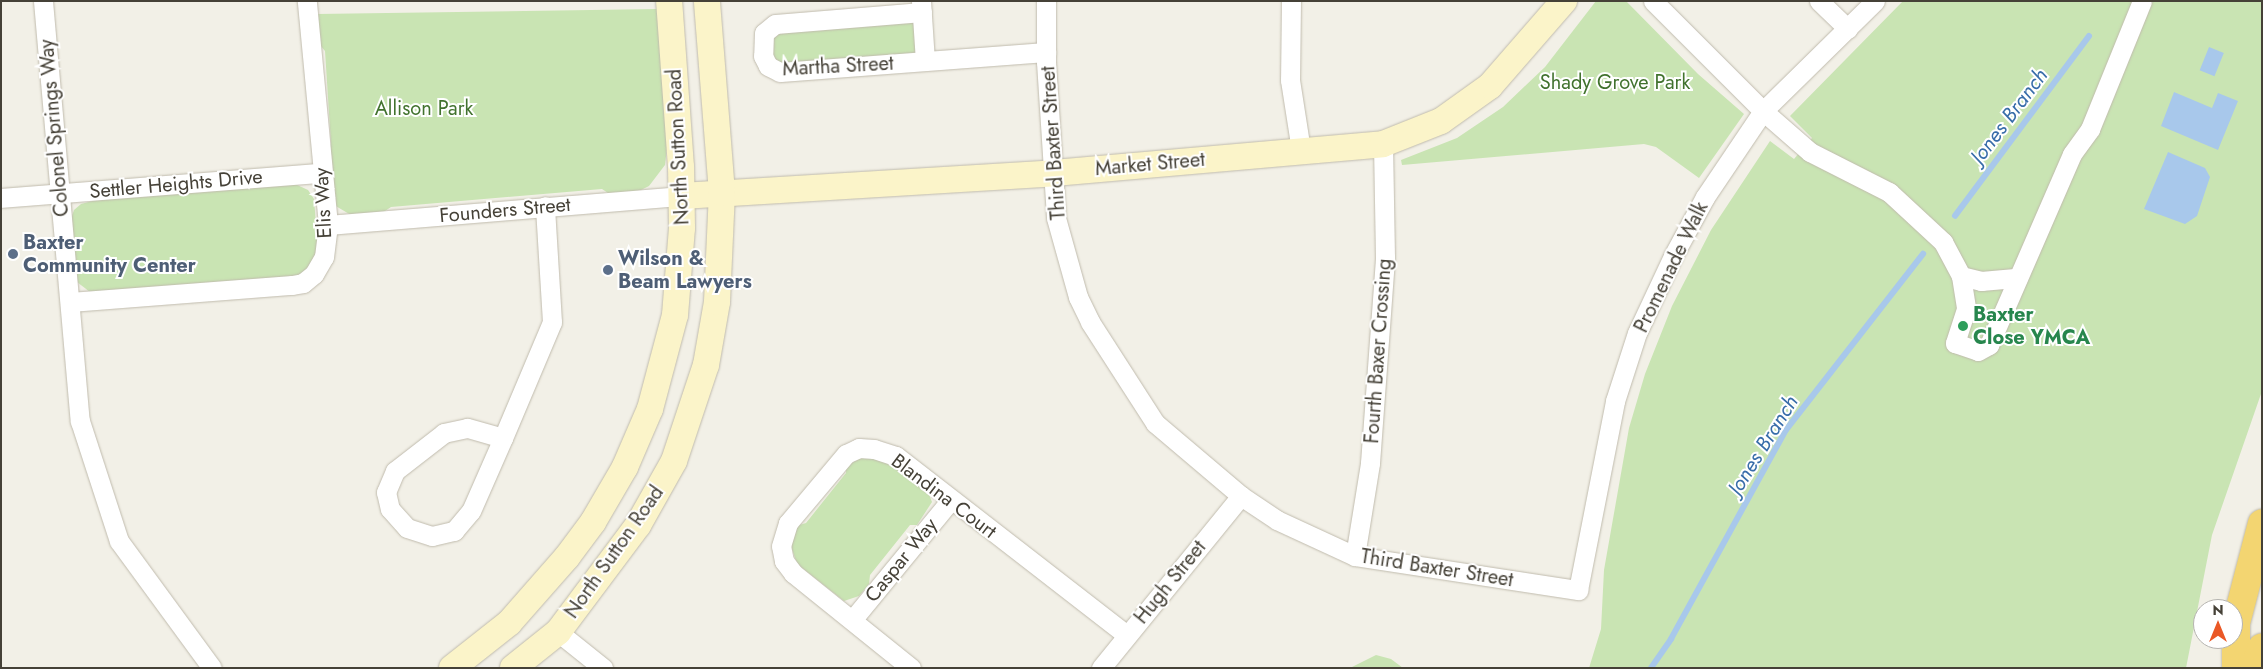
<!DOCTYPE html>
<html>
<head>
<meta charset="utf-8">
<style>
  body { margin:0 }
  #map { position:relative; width:2263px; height:669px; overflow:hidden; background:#f2f0e7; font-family:Jost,sans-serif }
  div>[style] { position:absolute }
  .green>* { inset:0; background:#c9e4b3 }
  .water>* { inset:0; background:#a8c8eb; transform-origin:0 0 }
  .stream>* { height:5.5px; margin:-2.75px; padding:0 2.75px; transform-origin:2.75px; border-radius:2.75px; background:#a8c8eb }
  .roads { filter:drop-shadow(0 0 1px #c0bbad) drop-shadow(0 0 1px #c0bbad) }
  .street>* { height:19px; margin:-9.5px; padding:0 9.5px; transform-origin:9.5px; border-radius:9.5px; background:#fff }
  .secondary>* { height:26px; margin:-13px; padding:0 13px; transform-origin:13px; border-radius:13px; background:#fbf4c9 }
  .highway>* { height:28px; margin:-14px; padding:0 14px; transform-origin:14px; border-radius:14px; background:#f3d571 }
  .dots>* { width:14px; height:14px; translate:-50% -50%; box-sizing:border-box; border:2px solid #fff; border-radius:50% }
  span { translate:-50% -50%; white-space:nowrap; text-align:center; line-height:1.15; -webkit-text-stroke:4px #fff; paint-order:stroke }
  .street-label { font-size:20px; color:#454137 }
  .park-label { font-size:20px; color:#41722e }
  .service-label { font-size:20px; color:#4e5e75; font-weight:700 }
  .left { translate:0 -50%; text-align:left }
  .leisure-label { font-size:20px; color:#27864d; font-weight:700 }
  .water-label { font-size:21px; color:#386da9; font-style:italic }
  .frame { position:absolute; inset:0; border:2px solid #454137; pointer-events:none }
  .north { position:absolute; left:2193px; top:599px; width:50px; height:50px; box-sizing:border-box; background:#fff; border:1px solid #b5b3af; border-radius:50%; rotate:0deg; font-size:14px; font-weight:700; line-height:20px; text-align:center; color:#454137 }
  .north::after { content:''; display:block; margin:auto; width:18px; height:22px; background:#ea5826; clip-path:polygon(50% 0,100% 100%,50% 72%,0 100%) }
</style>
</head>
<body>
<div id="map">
  <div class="green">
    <div style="clip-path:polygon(1596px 1px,1626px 1px,1698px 74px,1744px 114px,1699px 178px,1656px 147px,1644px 144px,1402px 165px,1401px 160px,1457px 138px,1503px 107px,1545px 67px)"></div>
    <div style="clip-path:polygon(1903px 1px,2262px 1px,2262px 391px,2212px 535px,2186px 668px,1589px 668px,1601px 629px,1604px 570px,1629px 428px,1645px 374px,1672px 306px,1711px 230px,1770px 141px,1794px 159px,1812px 138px,1790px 116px)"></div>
    <div style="clip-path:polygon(657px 9px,667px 148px,665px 165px,649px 186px,637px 192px,608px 193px,602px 189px,391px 207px,382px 213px,351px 215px,334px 205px,327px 145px,331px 144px,325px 51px,319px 44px,317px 14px)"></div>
    <div style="clip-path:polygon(915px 19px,918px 53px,787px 66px,770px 59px,773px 31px)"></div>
    <div style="clip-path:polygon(295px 184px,308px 190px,314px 199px,318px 250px,309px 269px,298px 276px,90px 292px,77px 282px,70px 222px,74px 210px,81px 204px,96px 200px)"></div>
    <div style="clip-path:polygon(861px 456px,885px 459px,928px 492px,932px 502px,917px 525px,910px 525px,870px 575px,869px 584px,859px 596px,844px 601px,797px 564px,791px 546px,796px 526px,806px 523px,846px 473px,846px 467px)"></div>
    <div style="clip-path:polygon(1376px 655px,1391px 659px,1403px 668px,1350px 668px)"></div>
  </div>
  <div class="water">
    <div style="left:2209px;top:47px;width:16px;height:25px;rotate:22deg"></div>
    <div style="clip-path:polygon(2174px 92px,2212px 108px,2218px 93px,2238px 101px,2218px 150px,2161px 126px)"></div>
    <div style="clip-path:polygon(2168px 152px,2205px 168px,2210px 177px,2197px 216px,2185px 224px,2144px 209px)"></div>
  </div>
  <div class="stream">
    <div style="left:1955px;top:216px;width:224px;rotate:-53.3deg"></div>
    <div style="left:1651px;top:668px;width:35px;rotate:-55deg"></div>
    <div style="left:1671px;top:639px;width:239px;rotate:-61.2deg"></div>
    <div style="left:1786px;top:430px;width:223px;rotate:-52.1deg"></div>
  </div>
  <div class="roads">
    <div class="street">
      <div style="left:43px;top:1px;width:422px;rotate:85deg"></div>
      <div style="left:80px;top:421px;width:126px;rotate:72deg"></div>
      <div style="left:119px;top:541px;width:157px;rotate:53.8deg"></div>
      <div style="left:921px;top:1px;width:60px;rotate:86.2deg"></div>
      <div style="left:1046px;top:1px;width:61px;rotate:90deg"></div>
      <div style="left:1046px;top:62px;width:156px;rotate:86.3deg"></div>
      <div style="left:1056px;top:218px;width:82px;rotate:74.4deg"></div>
      <div style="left:1078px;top:297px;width:28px;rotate:64deg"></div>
      <div style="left:1090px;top:322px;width:120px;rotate:57.2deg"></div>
      <div style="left:1155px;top:423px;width:113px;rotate:40.3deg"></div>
      <div style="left:1241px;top:496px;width:43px;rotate:33.7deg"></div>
      <div style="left:1277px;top:520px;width:86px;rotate:24.8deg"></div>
      <div style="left:1355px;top:556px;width:226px;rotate:8.7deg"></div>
      <div style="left:1578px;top:590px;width:193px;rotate:-78.9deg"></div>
      <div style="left:1615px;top:401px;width:71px;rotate:-72.1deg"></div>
      <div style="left:1637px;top:333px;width:85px;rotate:-64.9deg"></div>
      <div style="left:1673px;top:256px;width:67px;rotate:-61.5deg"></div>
      <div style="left:1705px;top:197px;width:104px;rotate:-56deg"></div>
      <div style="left:1763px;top:111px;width:157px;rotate:-44.5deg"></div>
      <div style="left:1291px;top:1px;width:79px;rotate:90.7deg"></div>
      <div style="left:1290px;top:80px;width:71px;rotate:81.1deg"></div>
      <div style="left:1653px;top:1px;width:156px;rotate:45deg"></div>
      <div style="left:1763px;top:111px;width:62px;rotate:41.1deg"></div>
      <div style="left:1810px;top:152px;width:89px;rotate:26.9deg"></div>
      <div style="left:1889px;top:192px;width:74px;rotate:42.8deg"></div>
      <div style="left:1943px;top:242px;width:38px;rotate:62deg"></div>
      <div style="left:1961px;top:276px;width:33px;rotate:81deg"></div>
      <div style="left:1966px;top:309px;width:36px;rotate:108deg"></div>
      <div style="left:1955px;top:343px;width:24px;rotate:19deg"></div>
      <div style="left:1978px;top:351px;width:13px;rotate:-29deg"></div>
      <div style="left:1989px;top:345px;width:208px;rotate:-66.5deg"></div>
      <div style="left:2072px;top:154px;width:31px;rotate:-54deg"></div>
      <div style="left:2090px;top:129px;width:138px;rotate:-67.9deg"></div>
      <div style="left:1819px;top:1px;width:40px;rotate:44deg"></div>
      <div style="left:922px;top:12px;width:147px;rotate:175.3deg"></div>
      <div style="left:775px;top:24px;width:14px;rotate:141deg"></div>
      <div style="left:764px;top:33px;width:23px;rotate:92deg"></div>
      <div style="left:763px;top:56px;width:11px;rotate:63deg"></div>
      <div style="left:768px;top:66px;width:13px;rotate:27deg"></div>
      <div style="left:780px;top:72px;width:267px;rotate:-4.3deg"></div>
      <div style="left:1px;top:198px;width:321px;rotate:-4.5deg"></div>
      <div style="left:328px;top:225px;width:355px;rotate:-4.7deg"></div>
      <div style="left:1961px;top:276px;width:21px;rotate:14deg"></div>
      <div style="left:1981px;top:281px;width:37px;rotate:-5deg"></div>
      <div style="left:70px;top:302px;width:223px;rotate:-4.4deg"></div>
      <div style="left:292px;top:285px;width:11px;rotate:-10deg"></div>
      <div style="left:303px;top:283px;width:14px;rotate:-39deg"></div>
      <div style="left:314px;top:274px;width:20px;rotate:-60deg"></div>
      <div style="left:324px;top:257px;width:32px;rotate:-83deg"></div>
      <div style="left:328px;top:225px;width:225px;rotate:-95.4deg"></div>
      <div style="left:503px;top:438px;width:37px;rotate:-164deg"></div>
      <div style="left:467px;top:428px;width:24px;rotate:168deg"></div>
      <div style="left:444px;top:433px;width:62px;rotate:142.2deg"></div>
      <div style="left:395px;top:471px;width:23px;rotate:113deg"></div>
      <div style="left:386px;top:492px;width:17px;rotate:77deg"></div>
      <div style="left:390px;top:509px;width:25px;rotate:48deg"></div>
      <div style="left:407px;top:528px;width:26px;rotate:18deg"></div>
      <div style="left:432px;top:536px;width:23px;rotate:-13deg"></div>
      <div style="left:454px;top:531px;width:26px;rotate:-50deg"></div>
      <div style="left:471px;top:511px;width:80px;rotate:-66.3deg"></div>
      <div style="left:503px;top:438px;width:126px;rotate:-67.1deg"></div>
      <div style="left:552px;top:322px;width:116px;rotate:-93.5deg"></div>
      <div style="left:1355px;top:556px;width:94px;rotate:-80.8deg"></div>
      <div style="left:1370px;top:463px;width:206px;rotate:-85.8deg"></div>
      <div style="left:1385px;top:258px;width:114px;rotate:-91deg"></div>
      <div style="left:853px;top:619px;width:153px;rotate:-50.6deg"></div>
      <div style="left:558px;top:632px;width:58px;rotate:38.7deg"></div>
      <div style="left:911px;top:668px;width:151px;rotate:-141.2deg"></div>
      <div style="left:793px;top:573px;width:15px;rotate:-127deg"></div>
      <div style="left:784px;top:561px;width:15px;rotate:-101deg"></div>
      <div style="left:781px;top:546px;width:24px;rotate:-73deg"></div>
      <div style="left:788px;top:523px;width:90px;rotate:-50deg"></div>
      <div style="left:846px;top:454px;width:14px;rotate:-25deg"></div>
      <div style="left:859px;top:448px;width:15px;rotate:4deg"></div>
      <div style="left:874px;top:449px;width:23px;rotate:18deg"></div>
      <div style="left:896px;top:456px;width:292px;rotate:37.8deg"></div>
      <div style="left:1101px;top:668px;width:222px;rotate:-50.9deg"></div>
    </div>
    <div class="secondary">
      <div style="left:682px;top:196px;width:373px;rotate:-3.5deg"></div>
      <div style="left:1054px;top:173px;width:330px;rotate:-5deg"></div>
      <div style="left:1383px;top:144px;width:62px;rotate:-21.6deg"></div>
      <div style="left:1441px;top:121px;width:60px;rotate:-35.5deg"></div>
      <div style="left:1490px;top:86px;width:113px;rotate:-49deg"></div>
      <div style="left:452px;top:668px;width:73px;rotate:-38.3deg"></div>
      <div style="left:509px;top:623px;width:88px;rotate:-48.7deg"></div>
      <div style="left:567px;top:557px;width:44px;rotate:-53.4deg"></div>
      <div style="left:593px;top:522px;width:64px;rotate:-59.8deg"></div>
      <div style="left:625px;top:467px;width:63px;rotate:-66.7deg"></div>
      <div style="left:650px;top:409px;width:97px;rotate:-75.1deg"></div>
      <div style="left:675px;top:315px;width:87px;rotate:-85.4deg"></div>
      <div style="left:682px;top:228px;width:61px;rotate:-90.9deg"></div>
      <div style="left:681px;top:167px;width:166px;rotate:-94.1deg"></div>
      <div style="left:513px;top:668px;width:58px;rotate:-38.7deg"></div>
      <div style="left:558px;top:632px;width:134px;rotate:-53.2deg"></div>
      <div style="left:638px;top:525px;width:73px;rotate:-60.6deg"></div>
      <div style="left:674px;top:461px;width:101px;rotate:-71.6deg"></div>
      <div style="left:706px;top:365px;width:64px;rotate:-80.1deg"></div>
      <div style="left:717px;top:302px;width:109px;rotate:-87.4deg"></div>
      <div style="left:722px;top:193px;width:193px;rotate:-94.5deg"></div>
    </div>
    <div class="highway">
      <div style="left:2236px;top:668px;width:45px;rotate:-90deg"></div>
      <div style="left:2236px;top:623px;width:103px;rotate:-75.4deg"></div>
      <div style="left:2254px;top:668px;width:22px;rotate:-69deg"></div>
    </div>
  </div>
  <div class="dots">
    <div style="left:13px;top:254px;background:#5c6f8a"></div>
    <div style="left:608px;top:270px;background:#5c6f8a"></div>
    <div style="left:1963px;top:326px;background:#2e9e5b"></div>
  </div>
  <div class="street-label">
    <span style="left:838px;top:66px;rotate:-3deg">Martha Street</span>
    <span style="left:54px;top:128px;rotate:-95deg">Colonel Springs Way</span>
    <span style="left:1053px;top:143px;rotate:-94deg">Third Baxter Street</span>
    <span style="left:678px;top:147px;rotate:-93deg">North Sutton Road</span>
    <span style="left:1150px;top:164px;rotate:-5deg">Market Street</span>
    <span style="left:176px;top:184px;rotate:-5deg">Settler Heights Drive</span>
    <span style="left:323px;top:203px;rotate:-93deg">Elis Way</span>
    <span style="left:505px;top:210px;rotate:-5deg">Founders Street</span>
    <span style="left:1671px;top:267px;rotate:-64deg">Promenade Walk</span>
    <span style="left:1378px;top:351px;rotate:-86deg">Fourth Baxer Crossing</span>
    <span style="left:944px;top:496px;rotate:37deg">Blandina Court</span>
    <span style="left:614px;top:552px;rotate:-55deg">North Sutton Road</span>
    <span style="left:901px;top:560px;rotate:-51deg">Caspar Way</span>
    <span style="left:1437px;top:568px;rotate:9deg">Third Baxter Street</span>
    <span style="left:1170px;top:582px;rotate:-51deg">Hugh Street</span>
  </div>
  <div class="park-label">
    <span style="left:1615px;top:82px">Shady Grove Park</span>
    <span style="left:424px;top:108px">Allison Park</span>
  </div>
  <div class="service-label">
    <span class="left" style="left:23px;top:254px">Baxter<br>Community Center</span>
    <span class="left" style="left:618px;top:270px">Wilson &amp;<br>Beam Lawyers</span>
  </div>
  <div class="leisure-label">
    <span class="left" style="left:1973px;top:326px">Baxter<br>Close YMCA</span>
  </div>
  <div class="water-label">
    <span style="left:2009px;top:116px;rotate:-53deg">Jones Branch</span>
    <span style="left:1763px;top:445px;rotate:-58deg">Jones Branch</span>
  </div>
  <div class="frame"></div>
  <div class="north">N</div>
</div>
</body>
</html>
